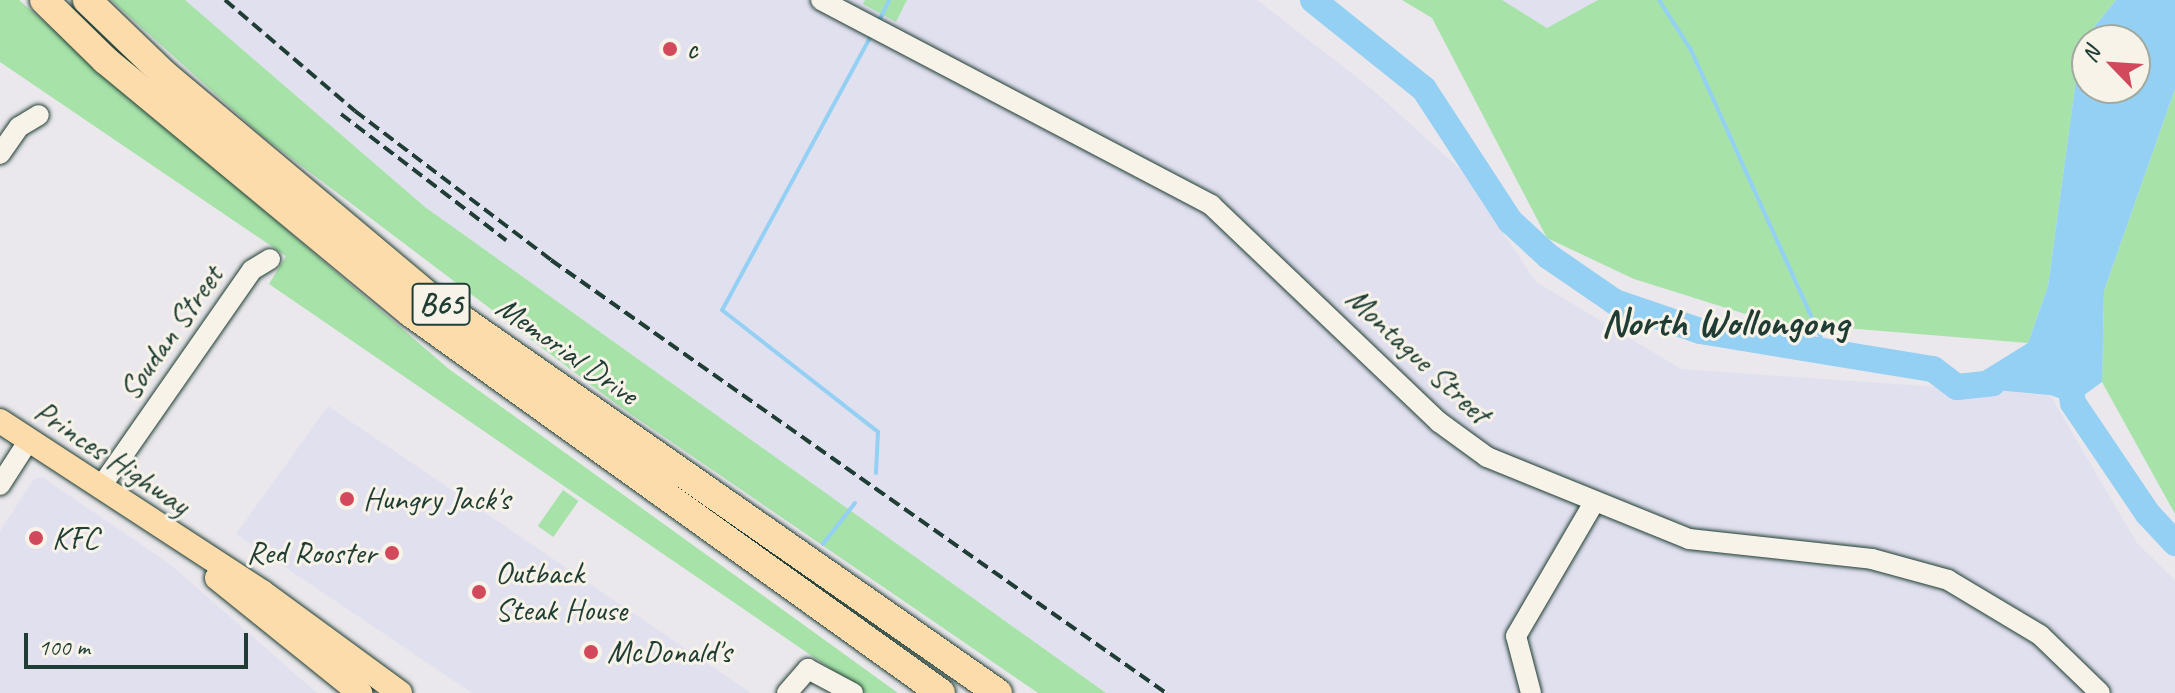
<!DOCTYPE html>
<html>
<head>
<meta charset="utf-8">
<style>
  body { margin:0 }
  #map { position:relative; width:2175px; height:693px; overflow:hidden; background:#eae8ec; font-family:Caveat,sans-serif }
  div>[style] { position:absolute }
  .built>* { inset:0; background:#e1e0ef }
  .green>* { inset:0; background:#a7e3a9; transform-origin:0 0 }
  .water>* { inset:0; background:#93d0f3 }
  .stream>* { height:4px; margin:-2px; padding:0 2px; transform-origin:2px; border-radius:2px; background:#93d0f3 }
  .river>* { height:26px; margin:-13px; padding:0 13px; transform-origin:13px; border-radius:13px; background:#93d0f3 }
  .roads { filter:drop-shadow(0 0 2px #1f3d34) drop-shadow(0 0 2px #1f3d34) }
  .minor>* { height:20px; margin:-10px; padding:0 10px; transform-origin:10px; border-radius:10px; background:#f7f3e8 }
  .major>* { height:24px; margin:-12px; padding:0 12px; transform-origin:12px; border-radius:12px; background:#fddcac }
  .highway>* { height:28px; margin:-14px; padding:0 14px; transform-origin:14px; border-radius:14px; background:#fddcac }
  .rail>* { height:4px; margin-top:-2px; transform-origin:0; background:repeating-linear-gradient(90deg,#1f3d34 0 12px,transparent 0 18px) }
  .dots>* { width:22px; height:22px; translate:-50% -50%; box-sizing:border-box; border:4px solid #f7f3e8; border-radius:50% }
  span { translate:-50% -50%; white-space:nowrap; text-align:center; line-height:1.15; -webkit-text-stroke:6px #f7f3e8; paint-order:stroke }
  .shield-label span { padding:2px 6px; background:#f7f3e8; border:2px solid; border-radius:6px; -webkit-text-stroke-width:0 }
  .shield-label { font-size:30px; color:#1f3d34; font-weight:700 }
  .poi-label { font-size:32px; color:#1f3d34 }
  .left { translate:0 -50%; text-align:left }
  .right { translate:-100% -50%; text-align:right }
  .street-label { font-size:32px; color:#1f3d34 }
  .district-label { font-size:40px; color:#1f3d34; font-weight:700 }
  .north { position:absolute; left:2071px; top:24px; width:80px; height:80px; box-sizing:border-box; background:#f7f3e8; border:2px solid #a1aaa0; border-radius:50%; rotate:295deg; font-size:22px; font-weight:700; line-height:32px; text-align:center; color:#1f3d34 }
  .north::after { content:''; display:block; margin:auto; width:28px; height:36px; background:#d1495b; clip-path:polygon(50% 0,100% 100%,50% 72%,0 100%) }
  .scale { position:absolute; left:24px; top:633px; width:224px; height:36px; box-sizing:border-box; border:4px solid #1f3d34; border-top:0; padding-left:10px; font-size:24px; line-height:28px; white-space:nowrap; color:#1f3d34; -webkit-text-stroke:6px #f7f3e8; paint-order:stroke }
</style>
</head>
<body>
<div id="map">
  <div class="built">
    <div style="clip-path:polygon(185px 0,865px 0,896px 22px,907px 0,1257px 0,1373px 90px,1462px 171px,1536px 282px,1681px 369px,2050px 395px,2137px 543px,2175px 580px,2175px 693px,1106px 693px,425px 207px)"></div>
    <div style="clip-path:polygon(1497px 0,1602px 0,1547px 28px)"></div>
    <div style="clip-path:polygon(328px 406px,751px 693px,472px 693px,236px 534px)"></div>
    <div style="clip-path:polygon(42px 477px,171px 565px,317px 693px,0 693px,0 531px,34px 479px)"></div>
  </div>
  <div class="green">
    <div style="clip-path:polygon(0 0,19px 0,449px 369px,898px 693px,866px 693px,269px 284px,286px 256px,0 62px)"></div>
    <div style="clip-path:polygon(111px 0,185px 0,425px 207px,1106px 693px,1038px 693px,619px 406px,262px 136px)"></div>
    <div style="clip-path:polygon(865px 0,907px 0,896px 22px,863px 4px)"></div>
    <div style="clip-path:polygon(1402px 0,1502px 0,1547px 28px,1598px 0,2116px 0,2081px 43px,2048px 286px,2028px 343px,1771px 322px,1634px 279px,1547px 238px,1432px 18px)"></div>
    <div style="clip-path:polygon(2175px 89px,2175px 514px,2102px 382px,2104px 291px)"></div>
    <div style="left:563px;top:490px;width:19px;height:44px;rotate:35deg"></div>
  </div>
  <div class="water">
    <div style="clip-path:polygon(evenodd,2116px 0,2175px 0,2175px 89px,2104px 291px,2102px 382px,2073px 403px,2050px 395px,1957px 387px,2028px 343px,2048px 286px,2081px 43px,2116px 0,2087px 40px,2135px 40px,2135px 88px,2087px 88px,2087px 40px)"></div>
  </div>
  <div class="stream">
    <div style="left:1659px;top:0;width:59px;rotate:57.4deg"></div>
    <div style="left:1691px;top:50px;width:328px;rotate:65.7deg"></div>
    <div style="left:878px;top:23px;width:25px;rotate:-64deg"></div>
    <div style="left:872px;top:34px;width:314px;rotate:118.5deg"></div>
    <div style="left:722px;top:310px;width:198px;rotate:38deg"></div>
    <div style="left:878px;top:432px;width:41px;rotate:92.8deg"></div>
    <div style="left:823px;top:544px;width:52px;rotate:-52deg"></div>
  </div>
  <div class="river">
    <div style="left:1313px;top:0;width:142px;rotate:38.7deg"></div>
    <div style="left:1424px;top:89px;width:158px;rotate:56.9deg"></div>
    <div style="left:1510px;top:221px;width:52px;rotate:42.6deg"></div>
    <div style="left:1548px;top:256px;width:81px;rotate:34.5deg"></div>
    <div style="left:1615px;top:302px;width:90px;rotate:18.8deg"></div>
    <div style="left:1700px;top:331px;width:236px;rotate:9.3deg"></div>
    <div style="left:1933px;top:369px;width:30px;rotate:37deg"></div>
    <div style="left:1957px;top:387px;width:36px;rotate:-6deg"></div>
    <div style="left:2068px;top:368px;width:35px;rotate:82deg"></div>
    <div style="left:2073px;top:403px;width:134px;rotate:56deg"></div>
    <div style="left:2148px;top:514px;width:40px;rotate:47deg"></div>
  </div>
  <div class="roads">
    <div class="minor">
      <div style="left:821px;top:0;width:441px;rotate:27.7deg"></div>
      <div style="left:1211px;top:205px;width:315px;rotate:43.6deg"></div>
      <div style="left:1439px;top:422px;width:59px;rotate:36.1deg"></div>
      <div style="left:1487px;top:457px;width:218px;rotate:22.1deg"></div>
      <div style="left:1689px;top:539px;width:184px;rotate:6.2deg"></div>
      <div style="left:1872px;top:559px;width:79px;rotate:15.4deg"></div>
      <div style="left:1948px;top:580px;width:107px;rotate:30.9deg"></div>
      <div style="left:2040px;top:635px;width:83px;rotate:44deg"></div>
      <div style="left:0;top:154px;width:33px;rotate:-55deg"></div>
      <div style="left:19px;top:127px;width:23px;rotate:-31deg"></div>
      <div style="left:0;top:485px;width:54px;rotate:-57.2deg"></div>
      <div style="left:100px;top:488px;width:266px;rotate:-55.1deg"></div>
      <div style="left:252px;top:270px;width:21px;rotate:-31deg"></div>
      <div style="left:787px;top:693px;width:32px;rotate:-49deg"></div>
      <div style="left:808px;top:669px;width:51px;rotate:28.1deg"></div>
      <div style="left:1531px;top:693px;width:59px;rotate:-104.7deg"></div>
      <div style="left:1516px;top:636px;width:153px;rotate:-59.7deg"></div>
    </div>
    <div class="major">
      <div style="left:0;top:421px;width:313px;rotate:33.1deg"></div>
      <div style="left:262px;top:592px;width:171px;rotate:36.2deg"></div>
      <div style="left:217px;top:578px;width:184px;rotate:38.8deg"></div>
    </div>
    <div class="highway">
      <div style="left:44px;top:0;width:86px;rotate:44.5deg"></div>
      <div style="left:105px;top:60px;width:397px;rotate:39.6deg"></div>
      <div style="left:411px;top:313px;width:652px;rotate:35.64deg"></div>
      <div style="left:87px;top:0;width:108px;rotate:43.9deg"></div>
      <div style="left:165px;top:75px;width:342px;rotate:40deg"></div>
      <div style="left:427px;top:295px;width:696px;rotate:34.88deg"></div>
    </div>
  </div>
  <div class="rail">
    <div style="left:225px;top:0;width:171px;rotate:40.5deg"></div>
    <div style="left:355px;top:111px;width:246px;rotate:37.2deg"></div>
    <div style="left:551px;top:260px;width:752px;rotate:35.15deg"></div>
    <div style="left:341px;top:114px;width:208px;rotate:37.4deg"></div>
  </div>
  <div class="dots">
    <div style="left:670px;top:49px;background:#d1495b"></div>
    <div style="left:347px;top:499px;background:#d1495b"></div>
    <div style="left:36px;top:538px;background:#d1495b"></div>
    <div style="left:392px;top:553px;background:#d1495b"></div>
    <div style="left:479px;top:592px;background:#d1495b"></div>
    <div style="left:591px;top:652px;background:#d1495b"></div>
  </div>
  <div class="shield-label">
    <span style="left:441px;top:304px">B65</span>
  </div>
  <div class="poi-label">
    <span class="left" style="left:686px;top:49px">c</span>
    <span class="left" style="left:363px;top:499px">Hungry Jack's</span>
    <span class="left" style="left:52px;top:538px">KFC</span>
    <span class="right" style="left:376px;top:553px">Red Rooster</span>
    <span class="left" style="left:495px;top:592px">Outback<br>Steak House</span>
    <span class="left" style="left:607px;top:652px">McDonald's</span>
  </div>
  <div class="street-label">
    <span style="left:171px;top:333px;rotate:-55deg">Soudan Street</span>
    <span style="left:567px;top:351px;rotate:35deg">Memorial Drive</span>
    <span style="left:1418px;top:356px;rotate:43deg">Montague Street</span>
    <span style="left:112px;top:458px;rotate:34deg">Princes Highway</span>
  </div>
  <div class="district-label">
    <span style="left:1725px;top:322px">North Wollongong</span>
  </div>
  <div class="north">N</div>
  <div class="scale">100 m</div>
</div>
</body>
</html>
